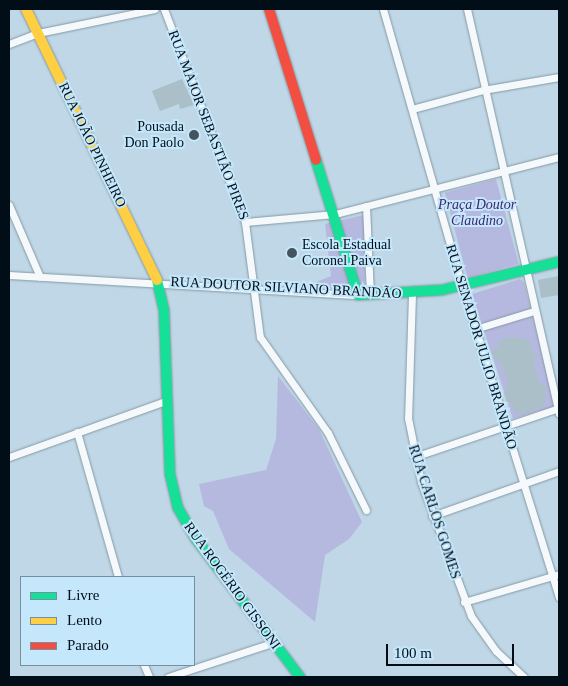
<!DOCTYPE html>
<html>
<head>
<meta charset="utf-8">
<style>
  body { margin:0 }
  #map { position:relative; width:568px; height:686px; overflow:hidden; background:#bfd7e6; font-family:Georgia,serif }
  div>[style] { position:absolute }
  .green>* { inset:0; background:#b6b9df; transform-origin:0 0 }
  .building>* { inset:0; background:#aabfc8 }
  .roads { filter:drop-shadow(0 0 1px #8699a4) drop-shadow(0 0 1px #8699a4) }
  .street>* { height:7px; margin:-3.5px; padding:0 3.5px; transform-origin:3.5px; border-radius:3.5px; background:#f5f9fb }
  .fast>* { height:10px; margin:-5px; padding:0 5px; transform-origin:5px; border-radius:5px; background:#16e098 }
  .slow>* { height:10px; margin:-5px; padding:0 5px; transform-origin:5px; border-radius:5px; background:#ffcf43 }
  .jam>* { height:10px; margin:-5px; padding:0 5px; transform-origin:5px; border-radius:5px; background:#f24e42 }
  .dots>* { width:14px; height:14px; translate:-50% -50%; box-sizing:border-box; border:2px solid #c4e7fc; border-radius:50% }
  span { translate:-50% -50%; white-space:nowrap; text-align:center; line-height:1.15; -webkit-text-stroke:4px #c4e7fc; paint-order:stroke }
  .street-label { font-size:14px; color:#010e17 }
  .poi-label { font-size:14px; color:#010e17 }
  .right { translate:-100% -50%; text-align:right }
  .left { translate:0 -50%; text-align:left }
  .park-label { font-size:14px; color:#402571; font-style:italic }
  .frame { position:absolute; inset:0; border:10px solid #010e17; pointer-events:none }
  .legend { position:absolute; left:20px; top:576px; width:175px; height:90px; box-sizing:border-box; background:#c4e7fc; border:1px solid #7690a0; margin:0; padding:6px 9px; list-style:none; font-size:15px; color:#010e17 }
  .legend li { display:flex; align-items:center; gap:10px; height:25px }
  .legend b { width:25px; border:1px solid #7690a0 }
  .scale { position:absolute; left:386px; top:644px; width:128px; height:22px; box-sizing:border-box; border:2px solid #010e17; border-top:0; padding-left:6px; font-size:15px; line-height:18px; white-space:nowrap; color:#010e17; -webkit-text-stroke:4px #c4e7fc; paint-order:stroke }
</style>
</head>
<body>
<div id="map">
  <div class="green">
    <div style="left:496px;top:179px;width:88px;height:53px;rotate:75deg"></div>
    <div style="clip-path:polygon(364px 215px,365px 291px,307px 286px,331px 276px,325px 224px)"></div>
    <div style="clip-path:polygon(520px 279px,524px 282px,555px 406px,513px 419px,472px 294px)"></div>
    <div style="clip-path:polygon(278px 376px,319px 429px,362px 522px,349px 539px,325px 555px,315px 622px,229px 549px,213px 511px,204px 506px,199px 484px,266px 470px,276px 439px)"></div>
  </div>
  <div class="building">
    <div style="clip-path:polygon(182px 79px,194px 105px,180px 109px,179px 104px,160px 111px,152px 91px)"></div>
    <div style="clip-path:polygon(559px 276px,559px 295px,541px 298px,538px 280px)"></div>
    <div style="clip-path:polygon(510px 337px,530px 340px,533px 355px,540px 355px,533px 361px,538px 381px,546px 387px,545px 405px,527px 413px,515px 414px,512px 403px,507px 403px,504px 393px,508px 383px,503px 367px,490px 352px,499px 348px,498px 341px)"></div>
  </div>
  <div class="roads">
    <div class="street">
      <div style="left:164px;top:9px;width:228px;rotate:69.2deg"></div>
      <div style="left:245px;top:222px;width:116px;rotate:82.6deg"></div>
      <div style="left:260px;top:337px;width:118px;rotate:54.7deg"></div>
      <div style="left:328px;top:433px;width:86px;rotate:63.7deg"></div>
      <div style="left:383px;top:9px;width:288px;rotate:74.1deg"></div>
      <div style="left:462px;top:286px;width:326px;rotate:72.7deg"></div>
      <div style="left:467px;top:9px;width:415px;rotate:77.2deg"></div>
      <div style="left:9px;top:44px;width:31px;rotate:-21deg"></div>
      <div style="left:38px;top:33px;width:119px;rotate:-11.6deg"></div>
      <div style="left:412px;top:109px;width:73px;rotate:-15deg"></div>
      <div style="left:483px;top:90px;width:77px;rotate:-9.7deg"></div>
      <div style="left:9px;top:205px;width:78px;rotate:66.7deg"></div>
      <div style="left:366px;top:206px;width:89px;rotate:87.4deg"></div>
      <div style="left:245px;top:222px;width:90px;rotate:-5.1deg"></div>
      <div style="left:335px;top:214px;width:231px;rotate:-14.3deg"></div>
      <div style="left:9px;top:275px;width:350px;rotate:3.3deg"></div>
      <div style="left:412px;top:294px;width:124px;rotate:91.8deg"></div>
      <div style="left:408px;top:418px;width:65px;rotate:78.5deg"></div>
      <div style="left:421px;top:482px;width:143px;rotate:69.5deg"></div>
      <div style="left:471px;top:616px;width:43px;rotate:54.5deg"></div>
      <div style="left:496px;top:651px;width:38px;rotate:43deg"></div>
      <div style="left:475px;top:329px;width:62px;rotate:-17deg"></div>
      <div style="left:77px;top:432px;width:151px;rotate:74.2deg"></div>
      <div style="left:9px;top:457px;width:166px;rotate:-19.7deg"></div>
      <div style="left:414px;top:457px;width:153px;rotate:-18.7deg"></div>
      <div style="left:432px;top:516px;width:135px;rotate:-19.5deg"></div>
      <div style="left:464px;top:602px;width:99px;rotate:-16.4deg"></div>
      <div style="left:144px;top:665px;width:13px;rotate:67deg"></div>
      <div style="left:168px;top:677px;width:109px;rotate:-18.1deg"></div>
    </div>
    <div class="fast">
      <div style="left:316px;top:160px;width:141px;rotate:72.7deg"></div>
      <div style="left:358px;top:295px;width:84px;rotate:-3.4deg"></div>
      <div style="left:442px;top:290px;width:120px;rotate:-13.5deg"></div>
      <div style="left:157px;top:280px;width:32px;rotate:77deg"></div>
      <div style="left:164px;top:311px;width:163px;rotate:87.9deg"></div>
      <div style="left:170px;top:474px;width:35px;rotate:77deg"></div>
      <div style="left:178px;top:508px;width:36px;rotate:60deg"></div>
      <div style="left:196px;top:539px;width:173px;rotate:53deg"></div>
    </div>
    <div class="slow">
      <div style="left:26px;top:9px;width:301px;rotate:64.2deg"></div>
    </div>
    <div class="jam">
      <div style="left:269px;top:9px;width:158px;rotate:72.7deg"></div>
    </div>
  </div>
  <div class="dots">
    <div style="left:194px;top:135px;background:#44545f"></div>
    <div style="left:292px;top:253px;background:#44545f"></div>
  </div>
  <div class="street-label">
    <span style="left:208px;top:125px;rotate:69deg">RUA MAJOR SEBASTIÃO PIRES</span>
    <span style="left:92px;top:145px;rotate:64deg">RUA JOÃO PINHEIRO</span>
    <span style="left:286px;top:288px;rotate:3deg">RUA DOUTOR SILVIANO BRANDÃO</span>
    <span style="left:481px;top:347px;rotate:73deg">RUA SENADOR JULIO BRANDÃO</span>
    <span style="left:434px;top:512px;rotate:72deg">RUA CARLOS GOMES</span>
    <span style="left:232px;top:586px;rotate:54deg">RUA ROGÉRIO GISSONI</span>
  </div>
  <div class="poi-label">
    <span class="right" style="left:184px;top:135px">Pousada<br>Don Paolo</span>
    <span class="left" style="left:302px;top:253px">Escola Estadual<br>Coronel Paiva</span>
  </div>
  <div class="park-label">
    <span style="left:477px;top:213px">Praça Doutor<br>Claudino</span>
  </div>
  <div class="frame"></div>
  <ul class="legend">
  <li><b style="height:6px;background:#16e098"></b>Livre</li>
  <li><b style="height:6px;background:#ffcf43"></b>Lento</li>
  <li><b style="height:6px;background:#f24e42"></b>Parado</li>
  </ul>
  <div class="scale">100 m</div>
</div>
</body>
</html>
